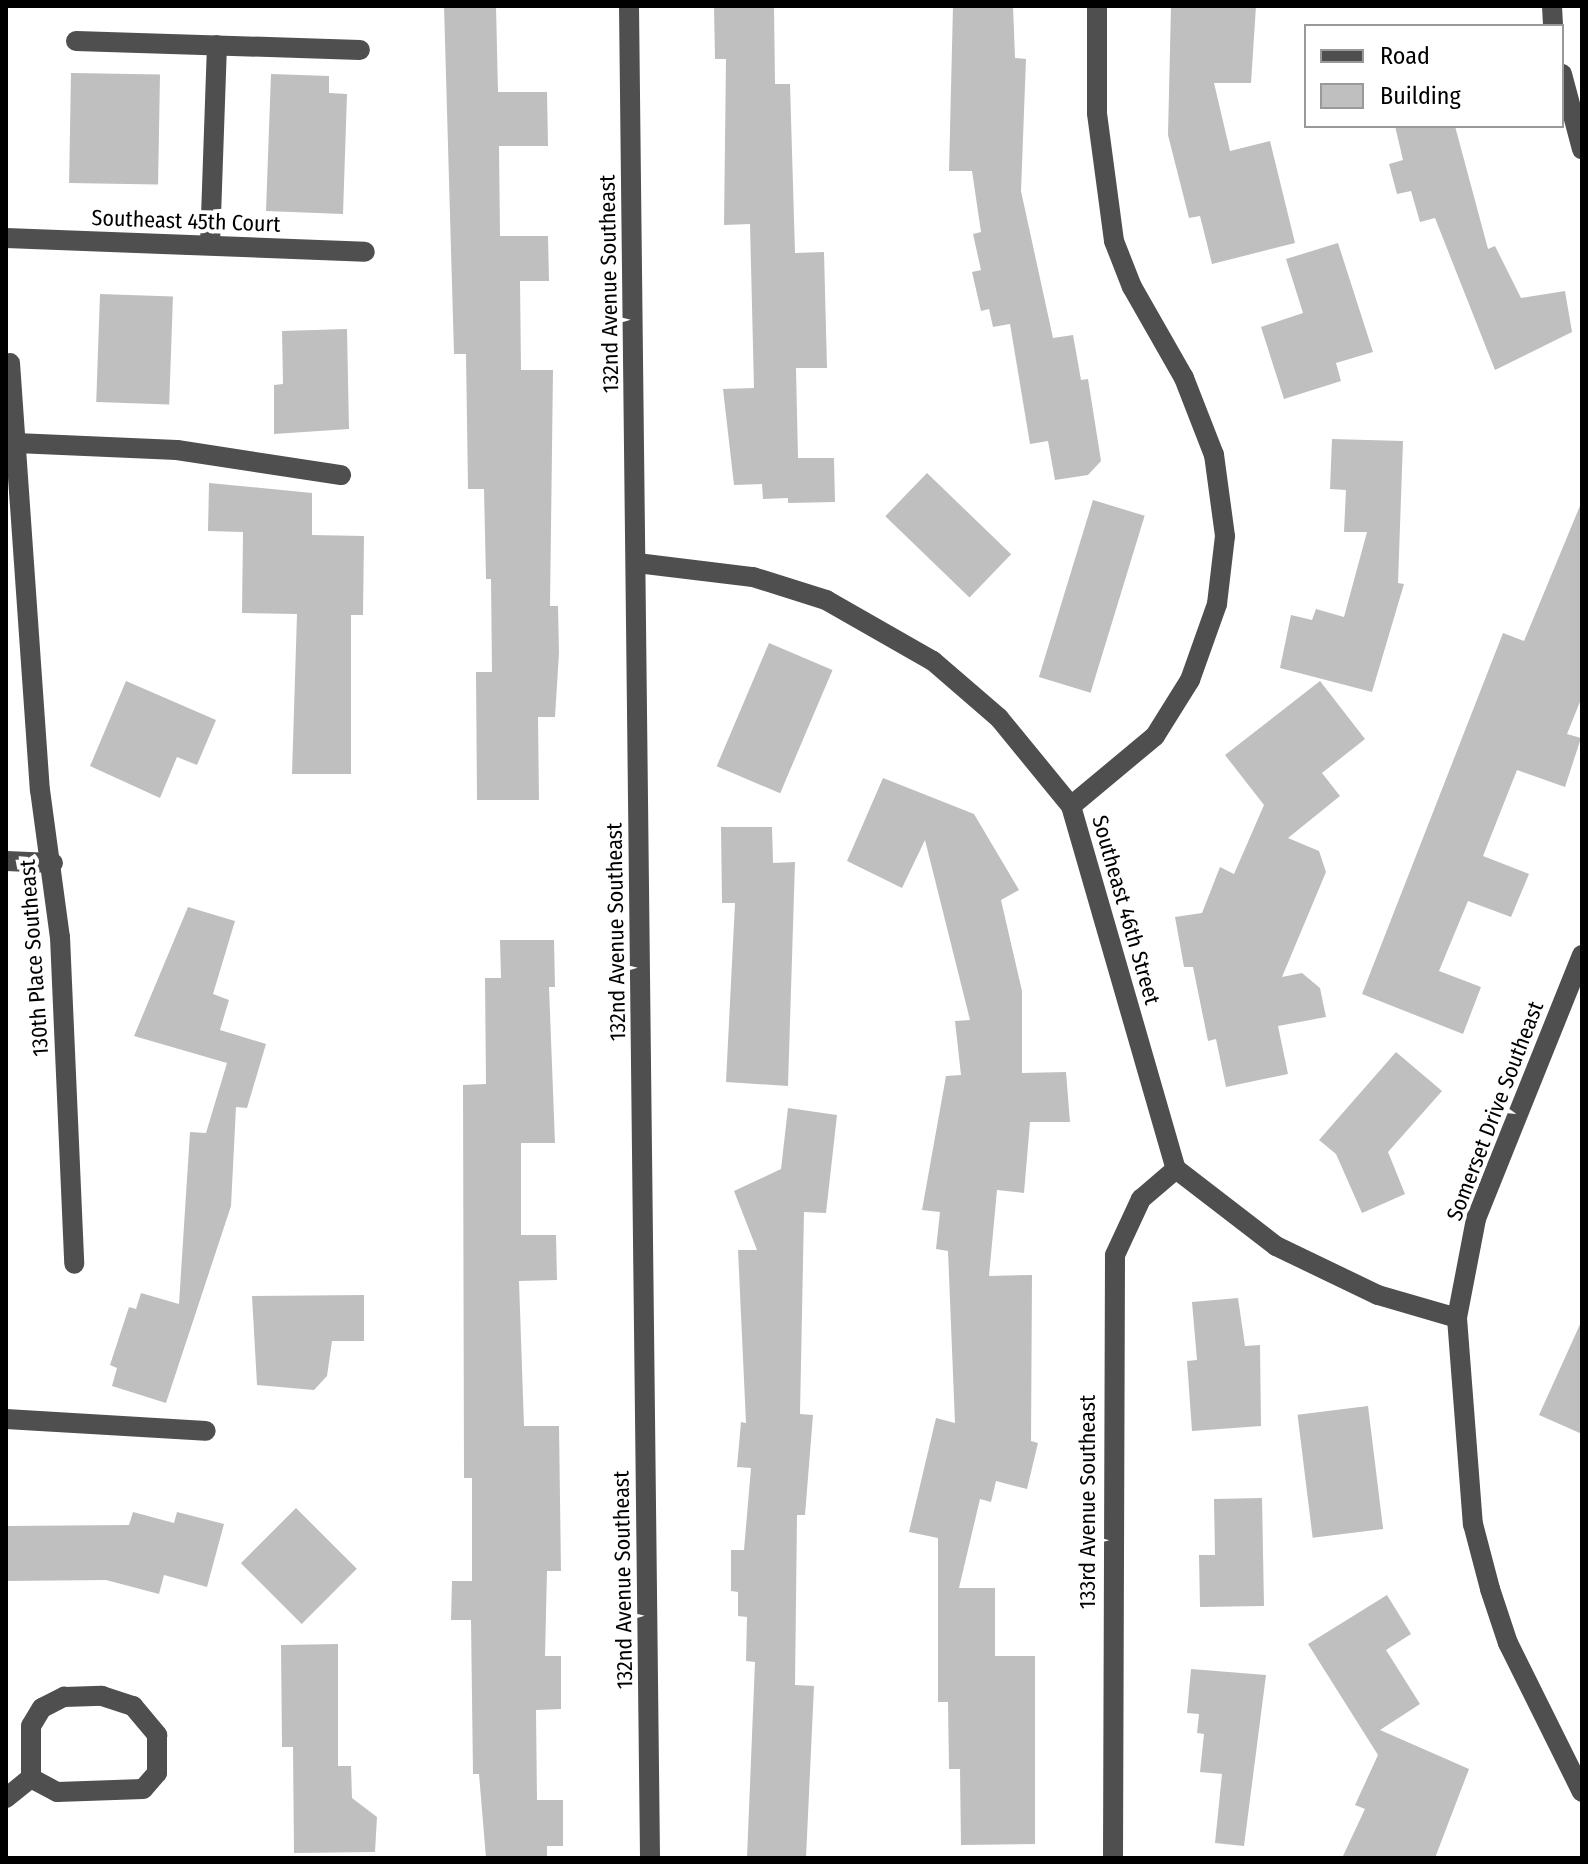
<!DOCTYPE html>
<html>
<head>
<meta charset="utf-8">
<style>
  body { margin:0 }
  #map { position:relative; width:1588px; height:1864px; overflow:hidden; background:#fff; font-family:"Fira Sans Condensed",sans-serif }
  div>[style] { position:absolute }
  .building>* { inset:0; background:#bfbfbf; transform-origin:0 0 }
  .minor>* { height:20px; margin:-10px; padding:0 10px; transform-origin:10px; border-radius:10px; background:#4f4f4f }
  span { translate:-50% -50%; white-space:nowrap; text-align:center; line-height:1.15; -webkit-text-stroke:8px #fff; paint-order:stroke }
  .street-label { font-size:22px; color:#000 }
  .frame { position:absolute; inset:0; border:8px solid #000; pointer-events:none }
  .legend { position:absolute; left:1304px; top:24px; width:260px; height:104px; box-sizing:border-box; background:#fff; border:2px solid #999; margin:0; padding:10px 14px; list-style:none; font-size:24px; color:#000 }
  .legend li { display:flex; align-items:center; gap:16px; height:40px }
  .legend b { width:40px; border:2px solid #999 }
</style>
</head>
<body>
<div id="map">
  <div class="building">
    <div style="clip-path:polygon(444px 6px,496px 6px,498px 92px,547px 92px,548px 146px,499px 146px,500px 236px,548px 236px,549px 281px,520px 281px,521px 370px,553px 370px,550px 606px,558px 606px,559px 653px,555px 717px,538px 717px,539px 800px,477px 800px,476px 672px,492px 672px,491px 579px,486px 579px,484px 489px,468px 489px,466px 354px,454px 354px)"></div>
    <div style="clip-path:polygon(714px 6px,774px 6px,775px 84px,790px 84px,795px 253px,824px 252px,827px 368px,796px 368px,798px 458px,834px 458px,835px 502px,788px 503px,788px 498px,763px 499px,762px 484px,734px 485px,723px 389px,754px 388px,750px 224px,724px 225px,726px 59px,715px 59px)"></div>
    <div style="clip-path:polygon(953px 6px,1013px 6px,1015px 58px,1026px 59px,1021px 191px,1053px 338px,1073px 335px,1081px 380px,1088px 379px,1101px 461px,1088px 475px,1055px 480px,1048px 441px,1030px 444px,1010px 324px,993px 327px,989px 309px,981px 311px,972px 272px,981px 270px,973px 234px,981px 232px,972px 171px,949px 171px)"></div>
    <div style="clip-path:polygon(1171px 6px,1256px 6px,1251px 83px,1214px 83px,1230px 151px,1270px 141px,1295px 243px,1212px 264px,1200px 216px,1189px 218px,1168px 135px)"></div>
    <div style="left:71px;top:73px;width:89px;height:110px;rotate:1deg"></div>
    <div style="clip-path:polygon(271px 74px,329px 76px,329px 93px,347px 94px,343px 214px,266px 211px)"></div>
    <div style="clip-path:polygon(1395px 126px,1455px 126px,1488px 249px,1495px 246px,1521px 298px,1565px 291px,1572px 332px,1495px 370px,1435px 218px,1420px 222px,1411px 191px,1397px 194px,1389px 164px,1403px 160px)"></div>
    <div style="clip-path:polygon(1338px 243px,1373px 352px,1336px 363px,1341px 381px,1284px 399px,1261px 327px,1303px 313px,1286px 259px)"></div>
    <div style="left:100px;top:294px;width:73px;height:108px;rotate:2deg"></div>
    <div style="clip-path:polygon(347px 329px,349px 429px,274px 434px,274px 385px,283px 384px,282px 331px)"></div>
    <div style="clip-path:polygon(1332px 439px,1403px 441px,1398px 583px,1404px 584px,1372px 692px,1280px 668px,1291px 615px,1312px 620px,1316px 609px,1344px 617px,1367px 532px,1344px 532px,1346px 490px,1330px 489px)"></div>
    <div style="left:927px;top:473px;width:117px;height:60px;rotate:44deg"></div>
    <div style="clip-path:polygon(209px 483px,312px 493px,312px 535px,364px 536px,363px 615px,351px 615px,351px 774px,292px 774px,297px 614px,242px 613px,243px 532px,208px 531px)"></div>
    <div style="left:1093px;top:500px;width:54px;height:185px;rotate:17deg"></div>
    <div style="clip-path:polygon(1582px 501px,1582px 697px,1567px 734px,1581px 738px,1565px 787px,1517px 770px,1483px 856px,1529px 874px,1511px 917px,1468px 901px,1439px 971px,1481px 987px,1463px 1034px,1362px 994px,1503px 633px,1524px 641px)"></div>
    <div style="left:769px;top:643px;width:69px;height:134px;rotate:23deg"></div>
    <div style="clip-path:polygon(126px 681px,216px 720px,197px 765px,177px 757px,160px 798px,90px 766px)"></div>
    <div style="clip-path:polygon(1320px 681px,1365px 739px,1322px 773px,1340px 796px,1288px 838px,1319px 851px,1326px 872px,1282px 977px,1302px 973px,1320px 988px,1326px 1017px,1278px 1026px,1288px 1074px,1226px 1087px,1216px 1039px,1208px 1041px,1193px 967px,1184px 967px,1175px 917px,1202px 913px,1220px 867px,1234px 874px,1264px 805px,1225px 755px)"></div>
    <div style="clip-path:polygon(883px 778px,974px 814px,1019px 890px,1001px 900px,1022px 991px,1022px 1073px,1066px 1072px,1070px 1122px,1030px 1122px,1024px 1193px,997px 1190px,989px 1276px,1032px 1275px,1031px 1441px,1038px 1443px,1027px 1489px,996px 1481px,991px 1502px,980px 1499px,959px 1588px,995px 1588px,995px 1656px,1035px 1656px,1035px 1844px,961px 1845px,960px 1769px,949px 1769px,948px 1702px,938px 1702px,938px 1538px,909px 1532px,936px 1418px,955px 1423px,948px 1251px,936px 1249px,940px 1212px,922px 1210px,946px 1076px,961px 1075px,955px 1021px,970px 1020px,925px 840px,902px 888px,847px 861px)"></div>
    <div style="clip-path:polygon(721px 827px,772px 827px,773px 863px,795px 862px,788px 1086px,726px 1082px,735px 903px,722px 903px)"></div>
    <div style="clip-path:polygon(188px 907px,235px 921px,213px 994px,229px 1000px,220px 1030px,266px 1044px,247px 1108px,236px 1107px,231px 1206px,166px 1403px,112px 1386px,117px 1368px,110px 1365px,129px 1307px,136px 1309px,141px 1293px,179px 1304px,190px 1132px,206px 1133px,227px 1063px,134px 1036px)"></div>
    <div style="clip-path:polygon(500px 940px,554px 940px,555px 987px,549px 987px,555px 1143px,521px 1143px,521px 1235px,556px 1235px,557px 1280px,519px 1281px,524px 1426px,559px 1426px,561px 1571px,547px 1571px,545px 1656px,561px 1656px,561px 1709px,536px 1710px,537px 1800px,563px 1800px,563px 1846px,547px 1846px,547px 1858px,486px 1858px,479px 1774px,473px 1774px,471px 1620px,451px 1620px,452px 1581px,472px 1581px,472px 1478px,464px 1478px,463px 1085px,486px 1084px,485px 978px,501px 978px)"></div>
    <div style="clip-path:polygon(1396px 1052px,1442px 1091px,1388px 1152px,1405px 1194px,1362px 1213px,1336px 1154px,1319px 1140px)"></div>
    <div style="clip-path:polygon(788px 1108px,837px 1115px,826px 1213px,804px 1212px,800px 1414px,813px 1415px,805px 1515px,797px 1515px,795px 1685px,814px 1686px,806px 1858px,747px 1858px,755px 1662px,746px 1661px,747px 1617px,738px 1616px,738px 1592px,731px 1591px,731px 1550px,744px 1550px,751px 1468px,737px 1467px,741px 1422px,746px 1423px,738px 1250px,757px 1250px,734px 1191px,781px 1169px)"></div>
    <div style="clip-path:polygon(364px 1295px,364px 1341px,332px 1341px,327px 1376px,314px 1390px,257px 1385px,252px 1296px)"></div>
    <div style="clip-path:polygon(1238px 1298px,1245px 1346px,1260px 1345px,1261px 1426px,1192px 1431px,1187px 1361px,1197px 1360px,1192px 1302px)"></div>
    <div style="clip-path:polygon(1582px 1320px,1582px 1434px,1539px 1415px)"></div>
    <div style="left:1368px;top:1406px;width:124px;height:71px;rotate:83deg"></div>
    <div style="clip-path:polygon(1262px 1498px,1264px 1606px,1200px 1607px,1199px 1555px,1215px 1555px,1214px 1499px)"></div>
    <div style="left:296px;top:1508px;width:86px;height:78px;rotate:45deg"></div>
    <div style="clip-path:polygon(133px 1512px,174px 1523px,177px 1512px,224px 1524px,207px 1587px,164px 1575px,159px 1594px,106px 1580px,6px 1581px,6px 1526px,129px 1525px)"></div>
    <div style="clip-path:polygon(1387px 1595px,1411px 1634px,1386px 1650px,1420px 1704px,1380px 1730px,1469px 1769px,1435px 1858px,1342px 1858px,1365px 1809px,1355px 1805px,1378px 1755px,1308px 1644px)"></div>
    <div style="clip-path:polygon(338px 1644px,338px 1766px,351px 1766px,352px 1798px,377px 1817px,375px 1852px,294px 1853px,293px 1747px,282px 1747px,281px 1645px)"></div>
    <div style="clip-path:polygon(1191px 1669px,1266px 1675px,1244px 1846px,1215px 1843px,1222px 1774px,1200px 1772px,1204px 1734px,1197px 1733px,1199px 1714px,1187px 1713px)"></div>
  </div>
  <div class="minor">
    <div style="left:629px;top:6px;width:1852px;rotate:89.35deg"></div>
    <div style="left:1552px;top:6px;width:20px;rotate:87deg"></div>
    <div style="left:76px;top:41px;width:284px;rotate:1.8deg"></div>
    <div style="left:1562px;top:74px;width:78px;rotate:75.1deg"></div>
    <div style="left:6px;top:238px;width:359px;rotate:2.2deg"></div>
    <div style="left:210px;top:245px;width:200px;rotate:-88deg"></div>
    <div style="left:10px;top:363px;width:428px;rotate:86deg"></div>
    <div style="left:40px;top:790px;width:148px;rotate:82.3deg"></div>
    <div style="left:60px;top:937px;width:327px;rotate:87.5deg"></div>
    <div style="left:16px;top:443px;width:161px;rotate:2.5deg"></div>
    <div style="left:177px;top:450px;width:166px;rotate:8.7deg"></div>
    <div style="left:637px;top:563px;width:117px;rotate:6.9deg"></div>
    <div style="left:753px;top:577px;width:77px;rotate:17.5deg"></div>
    <div style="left:826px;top:600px;width:123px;rotate:29.7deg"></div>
    <div style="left:933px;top:661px;width:87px;rotate:40.8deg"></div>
    <div style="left:999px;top:718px;width:114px;rotate:50.7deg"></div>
    <div style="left:1071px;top:806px;width:378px;rotate:73.9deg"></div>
    <div style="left:1176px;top:1169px;width:126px;rotate:37.6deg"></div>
    <div style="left:1276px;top:1246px;width:113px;rotate:25.7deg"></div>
    <div style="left:1378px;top:1295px;width:82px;rotate:16.2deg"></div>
    <div style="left:1071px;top:806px;width:109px;rotate:-39.8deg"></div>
    <div style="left:1155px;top:736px;width:66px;rotate:-58deg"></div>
    <div style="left:1190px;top:680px;width:81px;rotate:-70.4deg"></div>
    <div style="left:1217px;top:604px;width:68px;rotate:-83.3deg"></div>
    <div style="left:1225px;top:536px;width:82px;rotate:-97.7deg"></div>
    <div style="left:1214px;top:455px;width:83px;rotate:-111.3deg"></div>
    <div style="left:1184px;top:378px;width:105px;rotate:-119.7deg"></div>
    <div style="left:1132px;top:287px;width:49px;rotate:-111.4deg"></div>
    <div style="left:1114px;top:241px;width:129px;rotate:-97.6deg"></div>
    <div style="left:1097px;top:113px;width:107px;rotate:-90deg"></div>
    <div style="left:6px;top:861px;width:47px;rotate:2.4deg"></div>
    <div style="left:1582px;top:955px;width:284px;rotate:111.9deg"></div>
    <div style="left:1476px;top:1219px;width:101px;rotate:100.9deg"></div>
    <div style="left:1457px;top:1318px;width:207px;rotate:85.6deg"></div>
    <div style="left:1473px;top:1524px;width:67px;rotate:75.3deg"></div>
    <div style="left:1490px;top:1589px;width:57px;rotate:71.6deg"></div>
    <div style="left:1508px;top:1643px;width:166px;rotate:63.6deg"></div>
    <div style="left:6px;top:1419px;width:200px;rotate:3.4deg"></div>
    <div style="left:102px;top:1696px;width:33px;rotate:18deg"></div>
    <div style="left:133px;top:1706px;width:38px;rotate:50deg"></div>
    <div style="left:157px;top:1735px;width:38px;rotate:90deg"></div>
    <div style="left:157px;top:1773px;width:21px;rotate:131deg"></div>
    <div style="left:143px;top:1789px;width:86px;rotate:178deg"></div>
    <div style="left:57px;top:1792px;width:30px;rotate:-152deg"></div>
    <div style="left:31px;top:1778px;width:52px;rotate:-90deg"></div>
    <div style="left:31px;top:1726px;width:21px;rotate:-59deg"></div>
    <div style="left:42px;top:1708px;width:25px;rotate:-27deg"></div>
    <div style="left:64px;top:1697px;width:38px;rotate:-2deg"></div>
    <div style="left:6px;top:1798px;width:32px;rotate:-39deg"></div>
    <div style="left:1113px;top:1858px;width:603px;rotate:-89.81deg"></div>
    <div style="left:1115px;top:1255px;width:62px;rotate:-65.1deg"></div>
    <div style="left:1141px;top:1199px;width:46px;rotate:-40.6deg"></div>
  </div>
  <div class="street-label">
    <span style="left:186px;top:221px;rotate:2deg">Southeast 45th Court</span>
    <span style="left:609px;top:284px;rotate:-91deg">132nd Avenue Southeast</span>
    <span style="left:1126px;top:910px;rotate:74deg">Southeast 46th Street</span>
    <span style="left:616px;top:932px;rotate:-91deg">132nd Avenue Southeast</span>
    <span style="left:34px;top:958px;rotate:-94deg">130th Place Southeast</span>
    <span style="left:1495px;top:1111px;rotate:-69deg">Somerset Drive Southeast</span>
    <span style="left:1088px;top:1502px;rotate:-90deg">133rd Avenue Southeast</span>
    <span style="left:623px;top:1580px;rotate:-91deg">132nd Avenue Southeast</span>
  </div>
  <div class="frame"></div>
  <ul class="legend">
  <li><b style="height:10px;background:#4f4f4f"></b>Road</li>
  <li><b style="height:22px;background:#bfbfbf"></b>Building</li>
  </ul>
</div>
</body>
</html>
